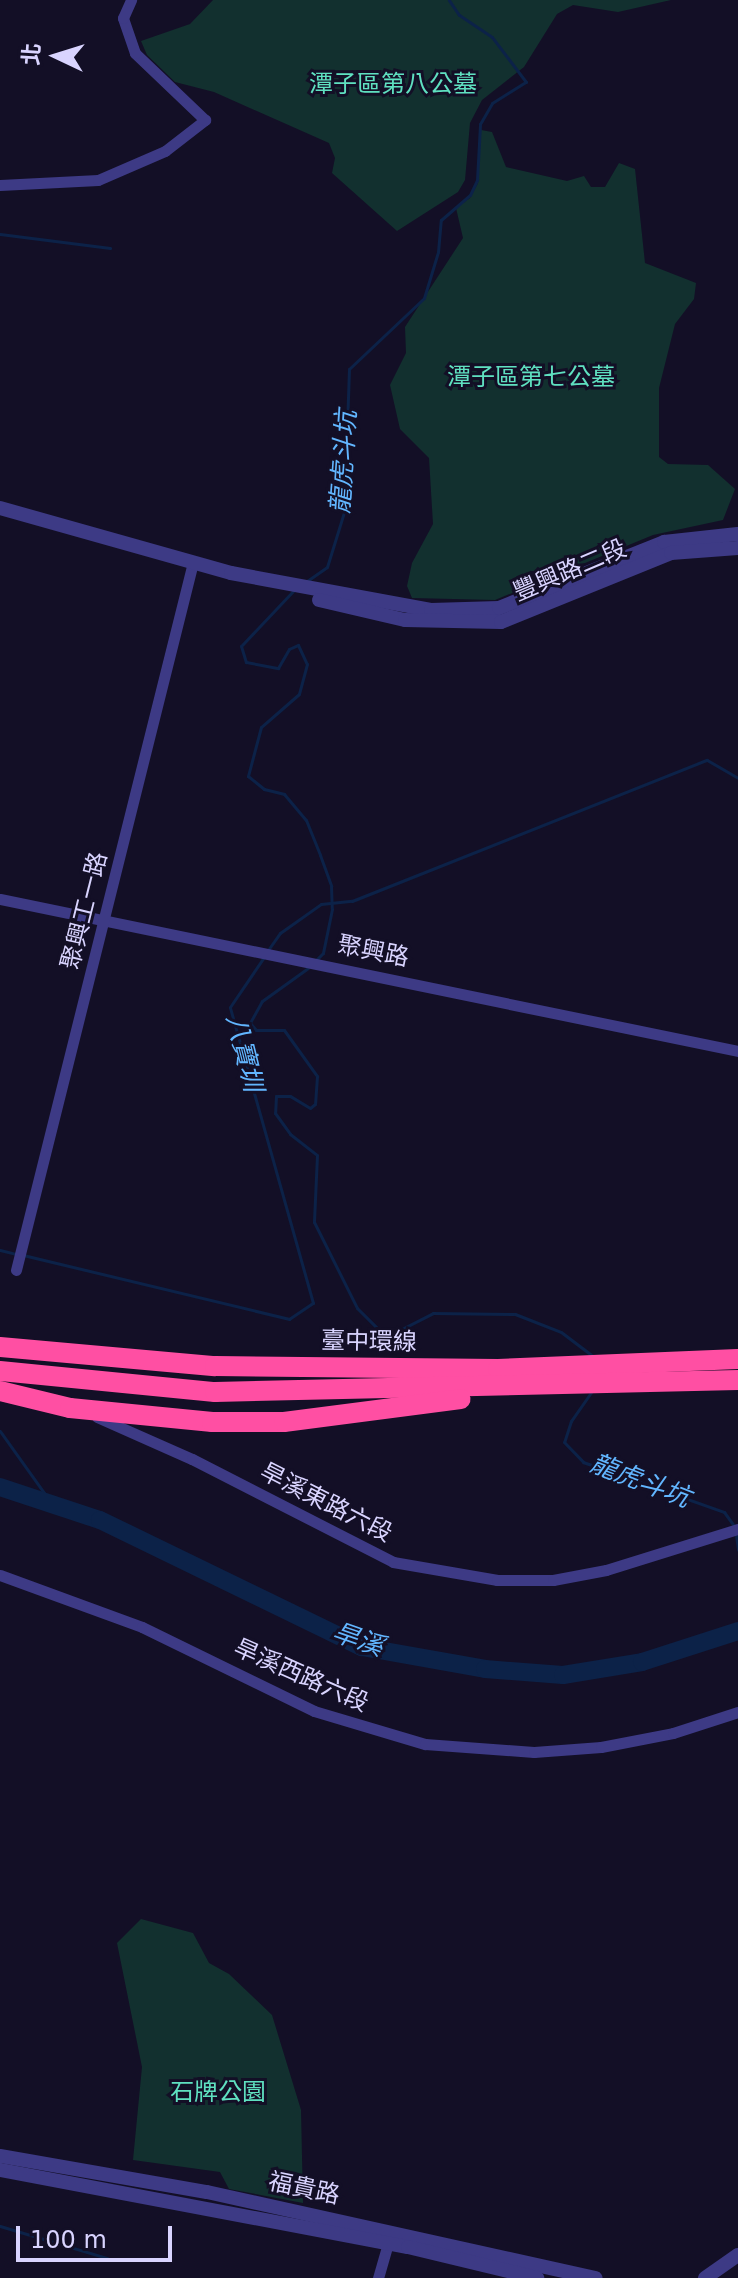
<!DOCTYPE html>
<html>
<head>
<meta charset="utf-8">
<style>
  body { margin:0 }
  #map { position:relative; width:738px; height:2278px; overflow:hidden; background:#130f26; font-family:"DejaVu Sans","Noto Sans TC",sans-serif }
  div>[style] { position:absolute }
  .green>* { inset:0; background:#12302f }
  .stream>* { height:3px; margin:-1.5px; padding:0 1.5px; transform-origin:1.5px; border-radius:1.5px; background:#0c2248 }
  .river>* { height:18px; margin:-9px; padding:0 9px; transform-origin:9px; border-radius:9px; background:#0c2248 }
  .minor>* { height:11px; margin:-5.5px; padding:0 5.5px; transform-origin:5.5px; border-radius:5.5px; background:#3d3a85 }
  .tertiary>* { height:14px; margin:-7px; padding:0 7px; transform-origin:7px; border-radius:7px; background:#3d3a85 }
  .motorway>* { height:20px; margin:-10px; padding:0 10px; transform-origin:10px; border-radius:10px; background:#ff4fa3 }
  span { translate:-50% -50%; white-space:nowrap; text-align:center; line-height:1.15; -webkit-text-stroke:6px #130f26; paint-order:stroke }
  .park-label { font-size:24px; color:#5fe0c0 }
  .street-label { font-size:24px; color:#d9d4ff }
  .water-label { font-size:26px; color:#62b6ff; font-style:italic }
  .north { position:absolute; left:16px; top:16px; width:80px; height:80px; -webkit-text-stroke:6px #130f26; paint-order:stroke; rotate:274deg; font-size:22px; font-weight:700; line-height:32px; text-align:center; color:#d9d4ff }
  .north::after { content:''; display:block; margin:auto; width:28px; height:36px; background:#d9d4ff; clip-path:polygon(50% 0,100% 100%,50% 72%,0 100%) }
  .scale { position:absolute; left:16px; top:2226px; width:156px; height:36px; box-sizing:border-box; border:4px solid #d9d4ff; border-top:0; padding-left:10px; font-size:24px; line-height:28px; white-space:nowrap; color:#d9d4ff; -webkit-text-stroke:6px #130f26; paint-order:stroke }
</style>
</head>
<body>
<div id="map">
  <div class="green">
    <div style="clip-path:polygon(213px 0,671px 0,618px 12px,573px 5px,557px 14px,524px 67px,482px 100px,470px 123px,465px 180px,458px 192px,397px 231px,332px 173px,335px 158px,329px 143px,214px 92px,175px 82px,147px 55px,141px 41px,190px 24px)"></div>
    <div style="clip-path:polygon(481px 130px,492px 132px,506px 167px,567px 181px,584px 176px,591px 187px,605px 187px,619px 163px,635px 169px,645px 263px,696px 283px,694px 299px,675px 324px,659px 388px,659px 457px,668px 464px,708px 465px,735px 489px,723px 520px,653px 535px,495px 600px,412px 598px,407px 586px,412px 563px,433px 524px,429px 458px,400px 429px,390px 385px,406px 353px,405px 327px,463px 238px,456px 208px,470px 198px,478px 183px)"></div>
    <div style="clip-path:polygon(141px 1919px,193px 1933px,209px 1963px,229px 1974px,272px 2015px,301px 2110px,303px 2203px,229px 2189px,220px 2172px,133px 2160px,142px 2067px,117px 1943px)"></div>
  </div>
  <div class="stream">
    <div style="left:0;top:234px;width:111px;rotate:7.3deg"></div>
    <div style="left:307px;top:581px;width:24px;rotate:-35deg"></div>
    <div style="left:327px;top:567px;width:58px;rotate:-72.8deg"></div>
    <div style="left:344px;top:512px;width:143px;rotate:-88deg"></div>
    <div style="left:349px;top:369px;width:103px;rotate:-43.4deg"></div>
    <div style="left:424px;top:298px;width:48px;rotate:-73.1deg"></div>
    <div style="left:438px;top:252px;width:32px;rotate:-85deg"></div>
    <div style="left:441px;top:220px;width:38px;rotate:-41deg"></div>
    <div style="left:470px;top:195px;width:17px;rotate:-65deg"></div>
    <div style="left:477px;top:180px;width:56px;rotate:-86.9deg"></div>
    <div style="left:480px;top:124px;width:24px;rotate:-60deg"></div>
    <div style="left:492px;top:103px;width:40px;rotate:-32deg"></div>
    <div style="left:526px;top:82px;width:56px;rotate:-127.1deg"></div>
    <div style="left:492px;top:37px;width:40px;rotate:-146deg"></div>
    <div style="left:459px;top:15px;width:18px;rotate:-124deg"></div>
    <div style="left:294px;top:590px;width:77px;rotate:133.4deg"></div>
    <div style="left:241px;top:646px;width:17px;rotate:73deg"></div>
    <div style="left:246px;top:662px;width:33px;rotate:11deg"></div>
    <div style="left:278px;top:668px;width:22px;rotate:-60deg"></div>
    <div style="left:289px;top:649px;width:10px;rotate:-24deg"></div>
    <div style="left:298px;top:645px;width:21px;rotate:65deg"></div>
    <div style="left:307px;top:664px;width:31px;rotate:105deg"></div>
    <div style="left:299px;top:694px;width:50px;rotate:139deg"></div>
    <div style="left:261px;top:727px;width:51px;rotate:104.9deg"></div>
    <div style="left:248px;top:776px;width:21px;rotate:39deg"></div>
    <div style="left:264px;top:789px;width:21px;rotate:14deg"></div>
    <div style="left:284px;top:794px;width:34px;rotate:50deg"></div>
    <div style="left:306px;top:820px;width:38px;rotate:68deg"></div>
    <div style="left:320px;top:855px;width:33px;rotate:70deg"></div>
    <div style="left:331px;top:886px;width:23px;rotate:88deg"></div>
    <div style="left:332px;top:909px;width:45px;rotate:101.6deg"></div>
    <div style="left:323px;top:953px;width:10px;rotate:135deg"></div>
    <div style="left:268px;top:950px;width:21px;rotate:-55deg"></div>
    <div style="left:280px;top:933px;width:50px;rotate:-35.3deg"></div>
    <div style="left:321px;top:904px;width:31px;rotate:-6deg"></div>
    <div style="left:352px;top:901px;width:382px;rotate:-21.7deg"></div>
    <div style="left:707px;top:760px;width:36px;rotate:30deg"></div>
    <div style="left:308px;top:968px;width:57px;rotate:144.3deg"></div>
    <div style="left:262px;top:1001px;width:25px;rotate:119deg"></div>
    <div style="left:250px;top:1023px;width:9px;rotate:49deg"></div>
    <div style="left:256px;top:1030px;width:28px"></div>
    <div style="left:284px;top:1030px;width:57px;rotate:54.3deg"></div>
    <div style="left:317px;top:1076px;width:28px;rotate:94deg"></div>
    <div style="left:315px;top:1104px;width:6px;rotate:141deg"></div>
    <div style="left:310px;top:1108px;width:23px;rotate:-149deg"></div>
    <div style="left:290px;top:1096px;width:14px;rotate:180deg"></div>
    <div style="left:276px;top:1096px;width:17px;rotate:93deg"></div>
    <div style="left:275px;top:1113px;width:26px;rotate:54deg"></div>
    <div style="left:290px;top:1134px;width:34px;rotate:38deg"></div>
    <div style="left:317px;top:1155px;width:67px;rotate:92.6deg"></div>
    <div style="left:314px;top:1222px;width:96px;rotate:63.4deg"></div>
    <div style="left:357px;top:1308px;width:31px;rotate:45deg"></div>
    <div style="left:379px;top:1330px;width:14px;rotate:17deg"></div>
    <div style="left:392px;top:1334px;width:46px;rotate:-27.1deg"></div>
    <div style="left:433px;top:1313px;width:82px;rotate:0.7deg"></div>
    <div style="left:515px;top:1314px;width:49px;rotate:21.4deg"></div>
    <div style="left:561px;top:1332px;width:41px;rotate:37.1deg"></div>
    <div style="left:0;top:1250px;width:16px;rotate:14deg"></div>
    <div style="left:23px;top:1255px;width:274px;rotate:13.5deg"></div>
    <div style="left:289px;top:1319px;width:29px;rotate:-34deg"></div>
    <div style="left:313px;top:1303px;width:307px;rotate:-105.7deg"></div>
    <div style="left:230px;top:1007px;width:60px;rotate:-55.8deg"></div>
    <div style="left:592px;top:1391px;width:37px;rotate:125deg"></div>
    <div style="left:571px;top:1421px;width:22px;rotate:108deg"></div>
    <div style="left:564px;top:1442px;width:28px;rotate:46deg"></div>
    <div style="left:583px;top:1462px;width:150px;rotate:19.5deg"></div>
    <div style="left:724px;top:1512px;width:19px;rotate:54deg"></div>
    <div style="left:0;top:1431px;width:90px;rotate:54.5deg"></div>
    <div style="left:736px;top:1535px;width:15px;rotate:82deg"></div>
    <div style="left:0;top:2226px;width:112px;rotate:16.7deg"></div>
  </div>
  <div class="river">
    <div style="left:0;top:1487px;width:105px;rotate:18.3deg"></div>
    <div style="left:100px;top:1520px;width:291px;rotate:25.9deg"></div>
    <div style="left:362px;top:1647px;width:125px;rotate:10.1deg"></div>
    <div style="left:485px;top:1669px;width:78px;rotate:4.4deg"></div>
    <div style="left:563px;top:1675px;width:80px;rotate:-9.3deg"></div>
    <div style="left:642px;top:1662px;width:101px;rotate:-17.9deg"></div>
  </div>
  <div class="minor">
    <div style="left:0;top:185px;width:98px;rotate:-2.9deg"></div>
    <div style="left:98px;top:180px;width:73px;rotate:-23.4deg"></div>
    <div style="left:165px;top:151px;width:51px;rotate:-37.8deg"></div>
    <div style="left:205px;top:120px;width:97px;rotate:-136.3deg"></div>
    <div style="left:135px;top:53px;width:37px;rotate:-109deg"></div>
    <div style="left:123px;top:18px;width:20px;rotate:-66deg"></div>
    <div style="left:0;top:899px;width:753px;rotate:11.64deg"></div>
    <div style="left:16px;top:1270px;width:730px;rotate:-75.96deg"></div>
    <div style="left:97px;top:1417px;width:104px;rotate:23.9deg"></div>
    <div style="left:192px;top:1459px;width:226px;rotate:27.1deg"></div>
    <div style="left:393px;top:1562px;width:106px;rotate:9.8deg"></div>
    <div style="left:497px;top:1580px;width:56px"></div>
    <div style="left:553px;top:1580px;width:54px;rotate:-10.7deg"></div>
    <div style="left:606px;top:1570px;width:138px;rotate:-17.3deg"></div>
    <div style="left:0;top:1575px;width:151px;rotate:20.1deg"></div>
    <div style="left:142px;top:1627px;width:191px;rotate:26deg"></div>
    <div style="left:314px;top:1711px;width:116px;rotate:16.6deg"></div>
    <div style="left:425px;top:1744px;width:109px;rotate:4.2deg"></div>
    <div style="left:534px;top:1752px;width:67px;rotate:-4.3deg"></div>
    <div style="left:601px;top:1747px;width:73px;rotate:-11deg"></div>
    <div style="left:673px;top:1733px;width:68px;rotate:-17.9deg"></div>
    <div style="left:378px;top:2278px;width:36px;rotate:-74deg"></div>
  </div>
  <div class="tertiary">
    <div style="left:0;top:508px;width:240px;rotate:15.7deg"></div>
    <div style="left:231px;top:573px;width:203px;rotate:10.5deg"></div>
    <div style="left:431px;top:610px;width:68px;rotate:-1.7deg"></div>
    <div style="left:499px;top:608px;width:178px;rotate:-21.8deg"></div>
    <div style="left:664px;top:542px;width:74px;rotate:-6.2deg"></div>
    <div style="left:319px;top:600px;width:88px;rotate:13.1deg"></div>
    <div style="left:405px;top:620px;width:96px;rotate:1.2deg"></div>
    <div style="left:501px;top:622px;width:183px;rotate:-22.1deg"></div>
    <div style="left:671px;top:553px;width:67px;rotate:-4.3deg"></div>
    <div style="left:0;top:2156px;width:210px;rotate:9.9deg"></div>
    <div style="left:207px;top:2192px;width:398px;rotate:12.5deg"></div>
    <div style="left:0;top:2170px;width:415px;rotate:10.7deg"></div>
    <div style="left:408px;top:2247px;width:133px;rotate:13.5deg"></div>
    <div style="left:705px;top:2278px;width:40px;rotate:-34.9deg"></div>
  </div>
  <div class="motorway">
    <div style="left:0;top:1347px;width:216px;rotate:5.1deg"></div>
    <div style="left:215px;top:1366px;width:283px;rotate:0.6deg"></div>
    <div style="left:498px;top:1369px;width:240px;rotate:-2.4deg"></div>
    <div style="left:0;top:1371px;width:216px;rotate:5.6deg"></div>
    <div style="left:215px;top:1392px;width:523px;rotate:-1.31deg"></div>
    <div style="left:0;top:1391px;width:72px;rotate:13.7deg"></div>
    <div style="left:70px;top:1408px;width:143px;rotate:5.6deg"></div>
    <div style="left:212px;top:1422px;width:72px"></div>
    <div style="left:284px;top:1422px;width:178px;rotate:-7.4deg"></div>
  </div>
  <div class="park-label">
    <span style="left:393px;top:85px">潭子區第八公墓</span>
    <span style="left:531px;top:378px">潭子區第七公墓</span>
    <span style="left:218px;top:2093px">石牌公園</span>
  </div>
  <div class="street-label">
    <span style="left:570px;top:571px;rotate:-23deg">豐興路二段</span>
    <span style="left:85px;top:911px;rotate:-76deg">聚興工一路</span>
    <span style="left:373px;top:952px;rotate:11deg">聚興路</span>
    <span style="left:369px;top:1342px;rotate:1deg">臺中環線</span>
    <span style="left:326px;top:1503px;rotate:27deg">旱溪東路六段</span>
    <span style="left:301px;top:1676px;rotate:24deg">旱溪西路六段</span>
    <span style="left:304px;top:2189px;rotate:12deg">福貴路</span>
  </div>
  <div class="water-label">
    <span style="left:344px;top:462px;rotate:-86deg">龍虎斗坑</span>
    <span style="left:244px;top:1053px;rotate:76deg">八寶圳</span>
    <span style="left:640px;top:1481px;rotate:21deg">龍虎斗坑</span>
    <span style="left:358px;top:1640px;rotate:19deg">旱溪</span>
  </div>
  <div class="north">北</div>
  <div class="scale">100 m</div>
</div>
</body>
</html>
